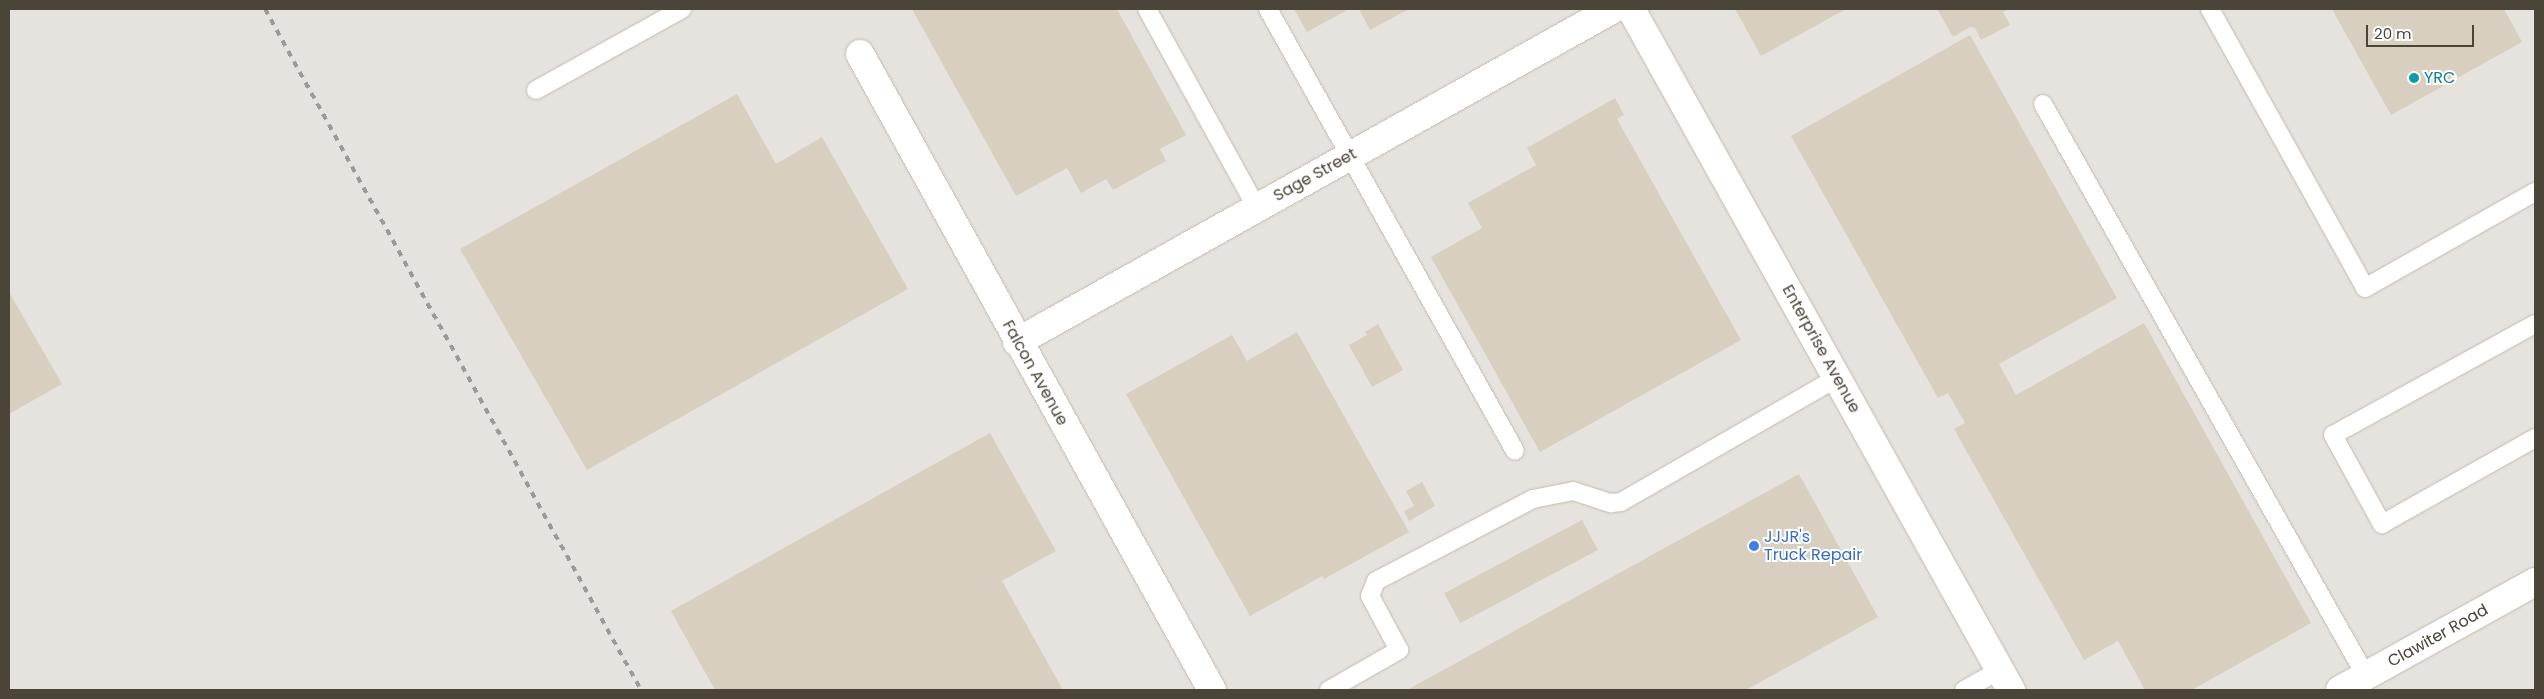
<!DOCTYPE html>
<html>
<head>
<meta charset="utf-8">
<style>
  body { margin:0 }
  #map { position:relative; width:2544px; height:699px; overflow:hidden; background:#f6f3ec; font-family:Poppins,sans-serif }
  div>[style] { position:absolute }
  .industrial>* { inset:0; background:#e6e2dd; transform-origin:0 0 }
  .building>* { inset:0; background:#d8cfc1; transform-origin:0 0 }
  .roads { filter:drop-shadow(0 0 1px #c2bbae) drop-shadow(0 0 1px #c2bbae) }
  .service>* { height:18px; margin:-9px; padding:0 9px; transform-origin:9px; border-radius:9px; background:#fff }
  .minor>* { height:28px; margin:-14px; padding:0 14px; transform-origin:14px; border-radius:14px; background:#fff }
  .tertiary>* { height:28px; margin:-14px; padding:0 14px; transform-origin:14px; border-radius:14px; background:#fff }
  .rail>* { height:4px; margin-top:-2px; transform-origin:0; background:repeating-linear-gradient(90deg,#9a9a9a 0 6px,transparent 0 12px) }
  .dots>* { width:14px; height:14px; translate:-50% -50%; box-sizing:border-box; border:2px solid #fff; border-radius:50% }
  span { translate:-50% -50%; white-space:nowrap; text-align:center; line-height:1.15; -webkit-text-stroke:4px #fff; paint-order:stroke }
  .culture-label { font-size:16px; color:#0d838f }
  .left { translate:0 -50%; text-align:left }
  .street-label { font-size:16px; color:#4b4439 }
  .shop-label { font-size:16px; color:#366cbe }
  .frame { position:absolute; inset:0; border:10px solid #4b4439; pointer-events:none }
  .scale { position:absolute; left:2366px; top:25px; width:108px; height:22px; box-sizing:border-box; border:2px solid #4b4439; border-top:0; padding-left:6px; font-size:15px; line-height:18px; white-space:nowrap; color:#4b4439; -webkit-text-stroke:4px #fff; paint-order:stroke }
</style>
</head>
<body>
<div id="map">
  <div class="industrial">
    <div style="left:9px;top:9px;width:2526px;height:681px"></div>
  </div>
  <div class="building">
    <div style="clip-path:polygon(912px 9px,1117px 9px,1186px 135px,1160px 149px,1166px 161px,1113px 190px,1106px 179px,1081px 193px,1067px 168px,1016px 196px)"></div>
    <div style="clip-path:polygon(1294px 9px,1349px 9px,1307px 32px)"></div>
    <div style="clip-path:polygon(1359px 9px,1409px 9px,1370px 30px)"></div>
    <div style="clip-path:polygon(1735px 9px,1846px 9px,1761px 56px)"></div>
    <div style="clip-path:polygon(1937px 9px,2009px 9px,2003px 12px,2010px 25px,1981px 40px,1975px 28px,1970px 27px,1953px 37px)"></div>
    <div style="clip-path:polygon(2332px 9px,2504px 9px,2522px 42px,2391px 115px)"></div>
    <div style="clip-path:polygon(1970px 35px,2117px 298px,1999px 364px,2016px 395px,2144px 323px,2311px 623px,2192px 690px,2145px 690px,2118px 641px,2084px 660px,1954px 429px,1965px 423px,1948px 393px,1938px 398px,1791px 136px)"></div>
    <div style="clip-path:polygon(737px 94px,776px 164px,822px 137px,908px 289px,587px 470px,460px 249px)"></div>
    <div style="clip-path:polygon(1615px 98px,1624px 115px,1617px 119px,1741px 340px,1540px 452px,1431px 257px,1482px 228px,1468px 203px,1536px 165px,1527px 148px)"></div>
    <div style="clip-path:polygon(9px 292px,62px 384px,9px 414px)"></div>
    <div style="clip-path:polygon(1378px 324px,1403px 370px,1372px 387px,1349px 345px,1367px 335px,1365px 332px)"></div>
    <div style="clip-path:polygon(1297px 332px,1409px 532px,1324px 579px,1322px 576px,1250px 616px,1126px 394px,1232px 335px,1247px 361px)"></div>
    <div style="clip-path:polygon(990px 433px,1056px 551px,1002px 581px,1063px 690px,715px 690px,671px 611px)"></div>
    <div style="clip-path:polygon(1799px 474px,1878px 617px,1746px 690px,1407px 690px)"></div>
    <div style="clip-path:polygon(1422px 482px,1435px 506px,1409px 521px,1404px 511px,1414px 506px,1406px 491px)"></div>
    <div style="left:1582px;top:520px;width:34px;height:156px;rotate:62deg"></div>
  </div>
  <div class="roads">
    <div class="service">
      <div style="left:1147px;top:9px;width:227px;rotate:61.1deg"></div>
      <div style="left:1268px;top:9px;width:506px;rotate:60.8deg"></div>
      <div style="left:2210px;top:9px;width:319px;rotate:60.9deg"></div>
      <div style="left:2365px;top:288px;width:195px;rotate:-29.5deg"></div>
      <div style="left:536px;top:90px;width:167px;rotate:-29deg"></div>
      <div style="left:2043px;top:104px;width:657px;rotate:60.55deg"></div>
      <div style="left:2535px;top:324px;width:230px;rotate:151.2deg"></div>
      <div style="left:2333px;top:435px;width:102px;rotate:61.2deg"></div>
      <div style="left:2382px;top:524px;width:176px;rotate:-29.3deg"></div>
      <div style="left:1329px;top:690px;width:81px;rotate:-29.7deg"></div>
      <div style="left:1399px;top:650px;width:61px;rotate:-118.2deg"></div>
      <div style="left:1370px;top:596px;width:16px;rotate:-68deg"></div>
      <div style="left:1376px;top:581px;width:177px;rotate:-27.6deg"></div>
      <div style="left:1533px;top:499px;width:41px;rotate:-11.3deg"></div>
      <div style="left:1573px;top:491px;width:40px;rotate:18deg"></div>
      <div style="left:1611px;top:503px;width:10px;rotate:-6deg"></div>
      <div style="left:1621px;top:502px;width:249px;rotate:-29.9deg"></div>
      <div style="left:1964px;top:690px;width:41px;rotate:-29.1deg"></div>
    </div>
    <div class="minor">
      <div style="left:1631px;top:9px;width:780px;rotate:60.84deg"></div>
      <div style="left:860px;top:54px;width:727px;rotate:61.04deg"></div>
      <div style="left:1017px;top:342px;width:683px;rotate:-29.19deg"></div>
    </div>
    <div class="tertiary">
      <div style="left:2340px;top:690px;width:223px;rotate:-29deg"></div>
    </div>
  </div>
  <div class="rail">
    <div style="left:265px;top:9px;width:778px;rotate:61.1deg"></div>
  </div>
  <div class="dots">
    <div style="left:2414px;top:78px;background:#0f9aa8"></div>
    <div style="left:1754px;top:546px;background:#3f7fe0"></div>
  </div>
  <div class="culture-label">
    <span class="left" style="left:2424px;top:78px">YRC</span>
  </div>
  <div class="street-label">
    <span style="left:1315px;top:175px;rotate:-29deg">Sage Street</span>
    <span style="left:1821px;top:349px;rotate:61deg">Enterprise Avenue</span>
    <span style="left:1035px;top:373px;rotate:61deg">Falcon Avenue</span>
    <span style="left:2438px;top:636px;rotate:-29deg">Clawiter Road</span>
  </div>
  <div class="shop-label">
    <span class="left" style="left:1764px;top:546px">JJJR's<br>Truck Repair</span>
  </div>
  <div class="frame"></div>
  <div class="scale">20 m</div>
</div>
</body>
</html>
